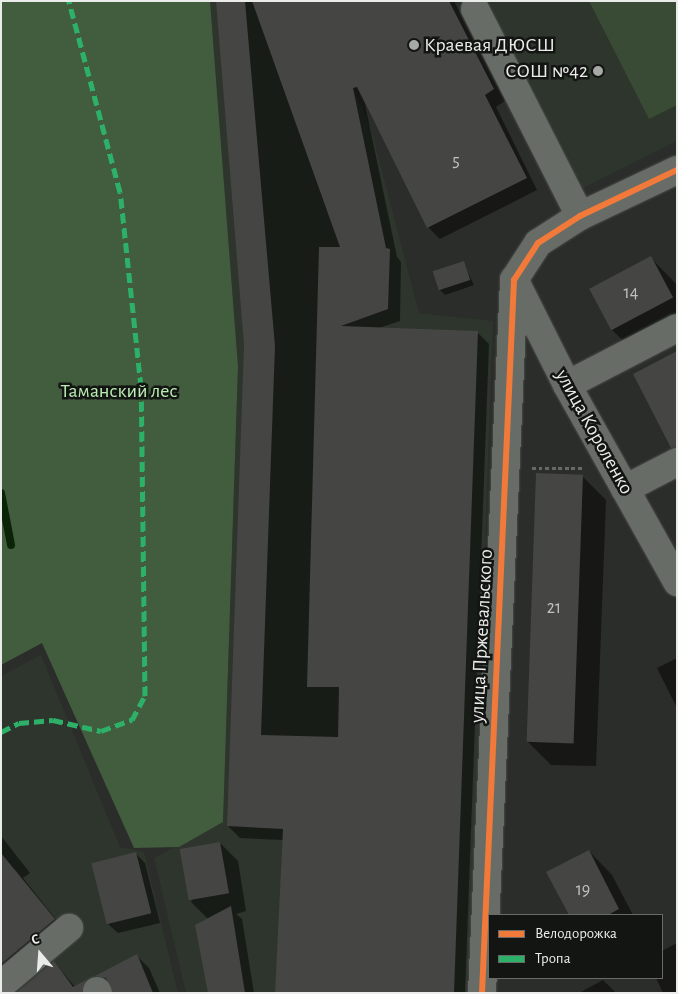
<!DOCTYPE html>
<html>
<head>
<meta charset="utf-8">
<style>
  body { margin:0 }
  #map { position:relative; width:678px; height:994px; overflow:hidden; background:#2b2d2a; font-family:"Alegreya Sans",sans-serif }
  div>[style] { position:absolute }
  .built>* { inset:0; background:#2d352c }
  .green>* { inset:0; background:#394b35 }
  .forest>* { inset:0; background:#425c3e }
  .shadow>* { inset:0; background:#0007 }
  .stream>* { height:8px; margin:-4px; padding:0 4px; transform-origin:4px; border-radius:4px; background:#0b2407 }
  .building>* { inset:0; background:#454544; transform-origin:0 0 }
  .path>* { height:3px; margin-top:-1.5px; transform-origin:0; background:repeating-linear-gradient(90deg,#676966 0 4px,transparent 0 6.5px) }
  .roads { filter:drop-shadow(0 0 1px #494b49) drop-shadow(0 0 1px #494b49) }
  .minor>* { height:28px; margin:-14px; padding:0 14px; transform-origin:14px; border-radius:14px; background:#676c66 }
  .quiet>* { height:5px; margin-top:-2.5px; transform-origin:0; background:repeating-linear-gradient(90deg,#2db169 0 10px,transparent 0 15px) }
  .cycleway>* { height:6px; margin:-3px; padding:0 3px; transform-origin:3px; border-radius:3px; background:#f17a3a }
  .dots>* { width:14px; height:14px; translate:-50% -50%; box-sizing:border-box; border:2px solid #131513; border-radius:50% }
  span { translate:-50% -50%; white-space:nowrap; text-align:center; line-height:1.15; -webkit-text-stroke:5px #131513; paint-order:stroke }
  .number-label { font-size:18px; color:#c0c2bf }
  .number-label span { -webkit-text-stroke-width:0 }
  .poi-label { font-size:20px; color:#e9ece8 }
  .left { translate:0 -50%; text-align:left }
  .right { translate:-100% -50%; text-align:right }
  .park-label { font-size:20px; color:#baedb2 }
  .street-label { font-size:20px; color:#e9ece8 }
  .frame { position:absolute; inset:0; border:2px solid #e9ece8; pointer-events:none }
  .legend { position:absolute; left:488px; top:914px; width:175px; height:65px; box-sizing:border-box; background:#131513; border:1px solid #696b68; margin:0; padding:6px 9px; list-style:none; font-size:15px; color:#e9ece8 }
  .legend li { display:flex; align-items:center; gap:10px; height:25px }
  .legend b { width:25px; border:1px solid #696b68 }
  .north { position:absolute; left:15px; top:929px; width:50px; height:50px; -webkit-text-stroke:4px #131513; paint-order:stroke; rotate:342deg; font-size:14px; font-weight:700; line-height:20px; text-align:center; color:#e9ece8 }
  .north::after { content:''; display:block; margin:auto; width:18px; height:22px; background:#e9ece8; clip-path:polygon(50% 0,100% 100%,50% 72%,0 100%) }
</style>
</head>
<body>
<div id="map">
  <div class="built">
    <div style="clip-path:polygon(210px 1px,315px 1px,371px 129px,419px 313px,493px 321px,469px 993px,186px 993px,154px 858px,223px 821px,238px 366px)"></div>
    <div style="clip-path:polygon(677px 1px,677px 141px,573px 193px,489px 2px)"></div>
    <div style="clip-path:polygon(41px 655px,120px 847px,144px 852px,178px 993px,1px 993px,1px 676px)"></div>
  </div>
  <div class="green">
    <div style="clip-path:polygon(589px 1px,677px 1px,677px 105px,649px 119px)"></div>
  </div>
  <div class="forest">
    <div style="clip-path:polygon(1px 1px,210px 1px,238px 366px,223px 822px,179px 847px,134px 848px,42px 643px,1px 665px)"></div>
  </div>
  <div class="shadow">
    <div style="clip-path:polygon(218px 1px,454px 1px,505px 101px,496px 107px,537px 190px,440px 239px,428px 227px,365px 104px,397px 257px,401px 262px,400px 321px,379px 328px,477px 332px,489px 344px,465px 993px,276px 993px,283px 840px,240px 838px,228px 826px,245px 345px)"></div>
    <div style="clip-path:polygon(651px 258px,677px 285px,677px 332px,636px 353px,612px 330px,591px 288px)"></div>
    <div style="clip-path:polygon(463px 263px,474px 285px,445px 295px,440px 290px)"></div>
    <div style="clip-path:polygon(583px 477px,606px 500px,596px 766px,551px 765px,527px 741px)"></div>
    <div style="clip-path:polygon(677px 658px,677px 708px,657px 668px)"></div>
    <div style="clip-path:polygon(1px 836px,30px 873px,23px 878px,66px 932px,1px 987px)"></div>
    <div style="clip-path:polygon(220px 843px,238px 861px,246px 911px,236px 914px,242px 919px,254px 993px,209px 993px,208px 919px,191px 902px)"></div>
    <div style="clip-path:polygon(589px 851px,612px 875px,633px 915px,570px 915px,548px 872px)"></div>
    <div style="clip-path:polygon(135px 853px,145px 863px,160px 923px,118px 933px,108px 924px)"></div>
    <div style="clip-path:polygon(677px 943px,677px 993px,663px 993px,656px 978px,662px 978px,662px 951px)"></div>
    <div style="clip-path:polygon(137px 956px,149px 968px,160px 993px,113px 993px,113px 988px,108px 987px,97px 976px)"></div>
    <div style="clip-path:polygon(54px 962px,75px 987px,86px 982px,97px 993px,18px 993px)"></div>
    <div style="clip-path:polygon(603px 980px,616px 993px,579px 993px)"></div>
  </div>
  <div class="stream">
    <div style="left:1px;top:493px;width:53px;rotate:79.1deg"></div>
  </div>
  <div class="building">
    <div style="clip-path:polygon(216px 1px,245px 1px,275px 346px,261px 735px,338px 737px,339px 687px,307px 687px,319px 247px,340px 247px,252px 1px,449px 1px,494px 89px,485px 95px,527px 178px,427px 228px,357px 87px,353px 88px,386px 248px,390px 249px,388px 309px,341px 326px,478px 331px,454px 993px,275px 993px,283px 829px,227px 826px,244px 345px)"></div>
    <div style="left:651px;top:256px;width:47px;height:70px;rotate:62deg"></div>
    <div style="left:464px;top:261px;width:20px;height:33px;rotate:72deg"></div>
    <div style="clip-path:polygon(677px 351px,677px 447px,671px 448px,633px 374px)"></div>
    <div style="left:536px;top:473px;width:47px;height:269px;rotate:2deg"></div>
    <div style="left:220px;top:842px;width:52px;height:41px;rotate:80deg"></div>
    <div style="clip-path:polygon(589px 850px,619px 909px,608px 915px,569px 915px,546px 872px)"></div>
    <div style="left:136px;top:852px;width:63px;height:46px;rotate:76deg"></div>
    <div style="clip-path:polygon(1px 853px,55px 919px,1px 964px)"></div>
    <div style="clip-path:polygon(231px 906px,245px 993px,208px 993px,195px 925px)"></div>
    <div style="clip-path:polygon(137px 954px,153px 993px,113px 993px,106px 978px,95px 976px)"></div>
    <div style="clip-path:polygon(54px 961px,73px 987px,86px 980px,82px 993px,16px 993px)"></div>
  </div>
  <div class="path">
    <div style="left:532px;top:468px;width:51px"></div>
  </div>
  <div class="roads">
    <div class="minor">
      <div style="left:475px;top:9px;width:232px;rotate:63.1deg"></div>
      <div style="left:514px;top:280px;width:44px;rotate:-57deg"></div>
      <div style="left:538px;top:243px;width:50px;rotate:-32.7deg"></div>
      <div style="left:580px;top:216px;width:107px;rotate:-25.4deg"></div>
      <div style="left:515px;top:281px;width:116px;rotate:63.4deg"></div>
      <div style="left:567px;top:385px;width:226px;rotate:60.8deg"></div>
      <div style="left:567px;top:385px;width:124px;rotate:-27.4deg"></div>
      <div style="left:625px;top:489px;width:59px;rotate:-27.4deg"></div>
      <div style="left:1px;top:985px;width:89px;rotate:-40deg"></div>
      <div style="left:97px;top:991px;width:2px;rotate:63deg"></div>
      <div style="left:482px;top:993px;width:714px;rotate:-87.43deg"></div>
    </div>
  </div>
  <div class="quiet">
    <div style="left:1px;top:732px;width:20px;rotate:-27deg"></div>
    <div style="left:19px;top:723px;width:34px;rotate:-5deg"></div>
    <div style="left:53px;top:720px;width:49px;rotate:12.9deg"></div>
    <div style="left:101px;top:731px;width:33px;rotate:-20deg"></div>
    <div style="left:132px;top:720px;width:27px;rotate:-62deg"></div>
    <div style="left:145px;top:696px;width:309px;rotate:-90.7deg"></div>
    <div style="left:141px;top:387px;width:196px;rotate:-96.1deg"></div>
    <div style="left:120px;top:192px;width:198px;rotate:-105deg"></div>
  </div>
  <div class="cycleway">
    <div style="left:482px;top:993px;width:714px;rotate:-87.43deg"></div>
    <div style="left:514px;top:280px;width:44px;rotate:-57deg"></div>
    <div style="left:538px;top:243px;width:50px;rotate:-32.7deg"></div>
    <div style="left:580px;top:216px;width:107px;rotate:-25.4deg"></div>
  </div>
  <div class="dots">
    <div style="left:414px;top:45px;background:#a6a9a6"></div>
    <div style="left:598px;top:71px;background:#a6a9a6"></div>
  </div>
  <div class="number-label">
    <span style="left:456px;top:161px">5</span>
    <span style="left:631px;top:293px">14</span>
    <span style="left:554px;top:608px">21</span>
    <span style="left:583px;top:890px">19</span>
  </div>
  <div class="poi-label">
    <span class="left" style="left:424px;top:45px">Краевая ДЮСШ</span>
    <span class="right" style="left:588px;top:71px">СОШ №42</span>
  </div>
  <div class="park-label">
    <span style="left:119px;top:391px">Таманский лес</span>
  </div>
  <div class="street-label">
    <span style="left:594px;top:432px;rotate:61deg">улица Короленко</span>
    <span style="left:482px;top:636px;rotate:-87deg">улица Пржевальского</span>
  </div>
  <div class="frame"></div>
  <ul class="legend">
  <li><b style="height:6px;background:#f17a3a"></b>Велодорожка</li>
  <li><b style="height:6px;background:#2db169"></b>Тропа</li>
  </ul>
  <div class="north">С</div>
</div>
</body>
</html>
